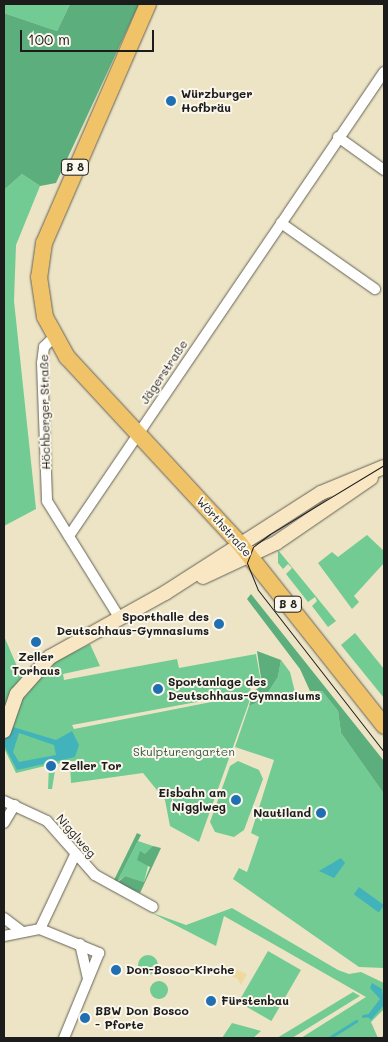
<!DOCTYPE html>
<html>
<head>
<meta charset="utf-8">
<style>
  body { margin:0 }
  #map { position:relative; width:388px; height:1042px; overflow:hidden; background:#ece4c5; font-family:Mali,sans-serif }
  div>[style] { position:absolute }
  .green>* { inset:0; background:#71cb93; transform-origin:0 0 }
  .round { border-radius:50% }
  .forest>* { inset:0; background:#5caf7d }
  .sand>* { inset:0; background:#eeda9e }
  .water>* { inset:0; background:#42b3ba; transform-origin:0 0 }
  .stream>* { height:2.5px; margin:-1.25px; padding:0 1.25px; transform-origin:1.25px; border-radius:1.25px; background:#42b3ba }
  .roads { filter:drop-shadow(0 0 1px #656257) drop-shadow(0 0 1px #656257) }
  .street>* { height:10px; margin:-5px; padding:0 5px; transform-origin:5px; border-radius:5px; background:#fff }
  .secondary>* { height:14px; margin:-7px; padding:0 7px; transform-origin:7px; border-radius:7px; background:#f9e7c3 }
  .primary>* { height:16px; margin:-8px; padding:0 8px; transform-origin:8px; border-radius:8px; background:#f1c369 }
  .tram>* { height:1px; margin:-0.5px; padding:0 0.5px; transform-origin:0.5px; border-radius:0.5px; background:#1c1c1c }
  .dots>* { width:14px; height:14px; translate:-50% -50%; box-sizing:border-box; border:2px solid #fbf7ec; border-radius:50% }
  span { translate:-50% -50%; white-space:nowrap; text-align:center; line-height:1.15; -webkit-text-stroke:4px #fbf7ec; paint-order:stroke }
  .shield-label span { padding:1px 4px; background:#fbf7ec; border:1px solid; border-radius:4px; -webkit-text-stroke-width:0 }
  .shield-label { font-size:11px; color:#1c1c1c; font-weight:700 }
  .poi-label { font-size:12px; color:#1c1c1c; font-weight:700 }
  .left { translate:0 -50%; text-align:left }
  .right { translate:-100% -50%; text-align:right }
  .street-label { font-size:12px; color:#1c1c1c }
  .park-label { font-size:12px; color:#3a5946 }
  .frame { position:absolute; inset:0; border:5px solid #1c1c1c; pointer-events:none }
  .scale { position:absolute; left:20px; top:30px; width:134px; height:22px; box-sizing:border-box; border:2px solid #1c1c1c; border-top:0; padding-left:6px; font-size:15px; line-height:18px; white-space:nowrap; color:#1c1c1c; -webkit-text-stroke:4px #fbf7ec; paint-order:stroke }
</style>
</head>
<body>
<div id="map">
  <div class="green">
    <div style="clip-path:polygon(4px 4px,70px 4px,57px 31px,4px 13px)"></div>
    <div style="clip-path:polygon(22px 174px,40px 186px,16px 245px,14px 301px,36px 509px,4px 526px,4px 190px)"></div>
    <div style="clip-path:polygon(367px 535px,384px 551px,384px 563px,354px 596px,359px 602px,352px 609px,318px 563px,332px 552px,338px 557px)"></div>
    <div style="clip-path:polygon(278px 550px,336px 621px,328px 627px,312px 606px,317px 601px,315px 597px,308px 602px,286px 574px,292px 568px,288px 564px,283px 569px,278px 563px)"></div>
    <div style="clip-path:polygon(355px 633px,384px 669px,384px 698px,341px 645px)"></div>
    <div style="clip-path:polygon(4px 636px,22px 678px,90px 644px,100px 666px,63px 674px,64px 680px,177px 659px,179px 668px,256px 654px,261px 682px,250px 686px,251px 692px,72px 725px,74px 729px,252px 694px,199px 842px,170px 826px,165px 800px,143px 773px,71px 783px,70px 765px,85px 759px,56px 764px,52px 789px,48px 789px,49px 765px,16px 773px,4px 748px)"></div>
    <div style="clip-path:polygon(281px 660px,290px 672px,296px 696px,322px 691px,338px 711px,341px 733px,384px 794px,384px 968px,359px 967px,233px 879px,239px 868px,247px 872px,259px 837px,251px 833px,274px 760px,235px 747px,249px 706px,263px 700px,278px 677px)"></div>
    <div style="clip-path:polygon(238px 761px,259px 770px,263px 779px,244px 830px,234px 837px,215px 832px,210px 822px,230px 766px)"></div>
    <div style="clip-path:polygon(138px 841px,153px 846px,144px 882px,125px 876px,117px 882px)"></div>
    <div style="clip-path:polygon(232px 908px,338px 970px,349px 974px,361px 972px,384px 983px,384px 1009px,371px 1022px,378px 1038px,301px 1038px,366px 997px,224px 916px,216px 946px,150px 912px,186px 925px)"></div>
    <div style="left:268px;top:951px;width:38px;height:59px;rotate:30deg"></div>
    <div class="round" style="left:138px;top:955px;width:20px;height:20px"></div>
    <div class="round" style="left:150px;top:981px;width:18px;height:18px"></div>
    <div style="clip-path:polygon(353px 992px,360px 996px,292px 1038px,277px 1038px)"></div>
    <div style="clip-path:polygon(232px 1023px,261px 1031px,253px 1038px,222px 1038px)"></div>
  </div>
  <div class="forest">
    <div style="clip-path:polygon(70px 4px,139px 4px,56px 183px,40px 186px,22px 174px,4px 190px,4px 13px,57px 31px)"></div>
    <div style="clip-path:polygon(251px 594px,384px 761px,384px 794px,341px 733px,338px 711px,322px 691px,310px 691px,300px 669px,247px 599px)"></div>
    <div style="clip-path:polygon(257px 651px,281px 660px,278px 677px,263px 700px,249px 706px,253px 692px,262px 685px)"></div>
    <div style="clip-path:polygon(137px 833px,141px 835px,117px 882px,114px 880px)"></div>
    <div style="clip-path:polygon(153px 846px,161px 848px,140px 893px,117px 883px,125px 876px,144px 882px,150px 867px,137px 860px,140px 851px,145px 854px)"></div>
  </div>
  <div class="sand">
    <div style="clip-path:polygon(225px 965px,247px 974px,241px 985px,238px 979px,222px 972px)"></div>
  </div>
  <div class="water">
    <div style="clip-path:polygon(evenodd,13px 727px,56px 740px,72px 731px,79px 745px,75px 757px,17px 770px,4px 745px,4px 729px,13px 727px,19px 733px,54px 745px,56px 755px,19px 762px,13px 752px,19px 733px)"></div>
    <div style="clip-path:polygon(341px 858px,345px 863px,334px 878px,319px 871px)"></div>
    <div style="left:359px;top:887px;width:31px;height:9px;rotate:36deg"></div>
    <div style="clip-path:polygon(372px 983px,382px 989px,384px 1005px,371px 1020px,367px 1016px,380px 999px,370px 988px)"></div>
  </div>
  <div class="stream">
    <div style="left:363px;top:1016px;width:5px;rotate:-11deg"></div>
    <div style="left:329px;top:1038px;width:32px;rotate:-32deg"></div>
  </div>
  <div class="roads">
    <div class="street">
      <div style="left:338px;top:137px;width:57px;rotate:35.7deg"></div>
      <div style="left:281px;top:223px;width:115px;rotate:35.1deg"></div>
      <div style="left:54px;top:337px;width:14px;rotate:135deg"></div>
      <div style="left:44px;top:347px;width:16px;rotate:97deg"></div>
      <div style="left:42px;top:363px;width:138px;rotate:87.9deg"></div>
      <div style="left:47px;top:501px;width:137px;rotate:58.2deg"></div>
      <div style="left:69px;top:536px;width:561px;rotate:-55.83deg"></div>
      <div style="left:4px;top:801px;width:47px;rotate:24.9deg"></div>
      <div style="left:47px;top:821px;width:72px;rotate:48.4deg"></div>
      <div style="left:95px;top:875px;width:66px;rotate:28.9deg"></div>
      <div style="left:4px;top:823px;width:21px;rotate:-59deg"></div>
      <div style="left:4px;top:918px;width:21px;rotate:37deg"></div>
      <div style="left:40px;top:929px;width:82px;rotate:-64.7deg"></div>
      <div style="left:4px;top:936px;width:37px;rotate:-11deg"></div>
      <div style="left:40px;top:929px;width:64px;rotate:22.1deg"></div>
      <div style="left:99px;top:953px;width:92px;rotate:112.4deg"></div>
      <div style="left:80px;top:944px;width:35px;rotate:77deg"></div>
    </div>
    <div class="secondary">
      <div style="left:203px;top:577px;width:81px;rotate:-25deg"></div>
      <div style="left:276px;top:543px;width:115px;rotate:-34.4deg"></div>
      <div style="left:4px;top:731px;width:39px;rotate:-71deg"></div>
      <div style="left:17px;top:694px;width:50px;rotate:-48.3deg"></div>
      <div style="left:50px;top:657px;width:132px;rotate:-29.1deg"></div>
      <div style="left:165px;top:593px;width:185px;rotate:-32.7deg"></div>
      <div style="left:321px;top:493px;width:68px;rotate:-22.4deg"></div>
    </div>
    <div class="primary">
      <div style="left:148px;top:4px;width:261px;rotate:113.5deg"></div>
      <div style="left:44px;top:243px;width:34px;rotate:98deg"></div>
      <div style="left:39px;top:277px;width:40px;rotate:81.5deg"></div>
      <div style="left:45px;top:317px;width:46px;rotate:61.2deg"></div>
      <div style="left:67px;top:357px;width:255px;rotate:47.2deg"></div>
      <div style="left:240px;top:544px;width:232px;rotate:51.6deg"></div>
    </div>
  </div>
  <div class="tram">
    <div style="left:384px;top:465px;width:133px;rotate:148.8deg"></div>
    <div style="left:270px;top:534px;width:21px;rotate:143deg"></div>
    <div style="left:253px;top:547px;width:17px;rotate:111deg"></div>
    <div style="left:247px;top:563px;width:29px;rotate:68deg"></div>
    <div style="left:258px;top:590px;width:205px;rotate:52.1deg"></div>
    <div style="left:382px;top:1038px;width:5px;rotate:-68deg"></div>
  </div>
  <div class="dots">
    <div style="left:171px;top:101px;background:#1f6fb2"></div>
    <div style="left:219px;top:624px;background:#1f6fb2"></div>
    <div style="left:36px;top:642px;background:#1f6fb2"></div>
    <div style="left:158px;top:689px;background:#1f6fb2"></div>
    <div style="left:51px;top:766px;background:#1f6fb2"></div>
    <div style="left:236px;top:800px;background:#1f6fb2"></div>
    <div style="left:321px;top:813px;background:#1f6fb2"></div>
    <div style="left:116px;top:970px;background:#1f6fb2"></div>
    <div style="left:211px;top:1001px;background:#1f6fb2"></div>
    <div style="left:85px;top:1018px;background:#1f6fb2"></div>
  </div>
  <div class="shield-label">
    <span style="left:75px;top:167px">B 8</span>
    <span style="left:288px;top:604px">B 8</span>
  </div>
  <div class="poi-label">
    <span class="left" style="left:181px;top:101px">Würzburger<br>Hofbräu</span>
    <span class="right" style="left:209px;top:624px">Sporthalle des<br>Deutschhaus-Gymnasiums</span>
    <span style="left:36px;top:664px">Zeller<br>Torhaus</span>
    <span class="left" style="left:168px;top:689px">Sportanlage des<br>Deutschhaus-Gymnasiums</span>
    <span class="left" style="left:61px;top:766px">Zeller Tor</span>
    <span class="right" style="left:226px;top:800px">Eisbahn am<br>Nigglweg</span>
    <span class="right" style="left:311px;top:813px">Nautiland</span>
    <span class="left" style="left:126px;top:970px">Don-Bosco-Kirche</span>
    <span class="left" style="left:221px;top:1001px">Fürstenbau</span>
    <span class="left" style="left:95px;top:1018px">BBW Don Bosco<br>- Pforte</span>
  </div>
  <div class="street-label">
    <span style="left:164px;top:372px;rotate:-56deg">Jägerstraße</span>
    <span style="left:45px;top:412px;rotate:-91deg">Höchberger Straße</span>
    <span style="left:224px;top:527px;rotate:48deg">Wörthstraße</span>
    <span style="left:76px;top:836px;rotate:49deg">Nigglweg</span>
  </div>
  <div class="park-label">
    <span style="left:184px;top:752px">Skulpturengarten</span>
  </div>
  <div class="frame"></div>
  <div class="scale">100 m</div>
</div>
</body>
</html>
